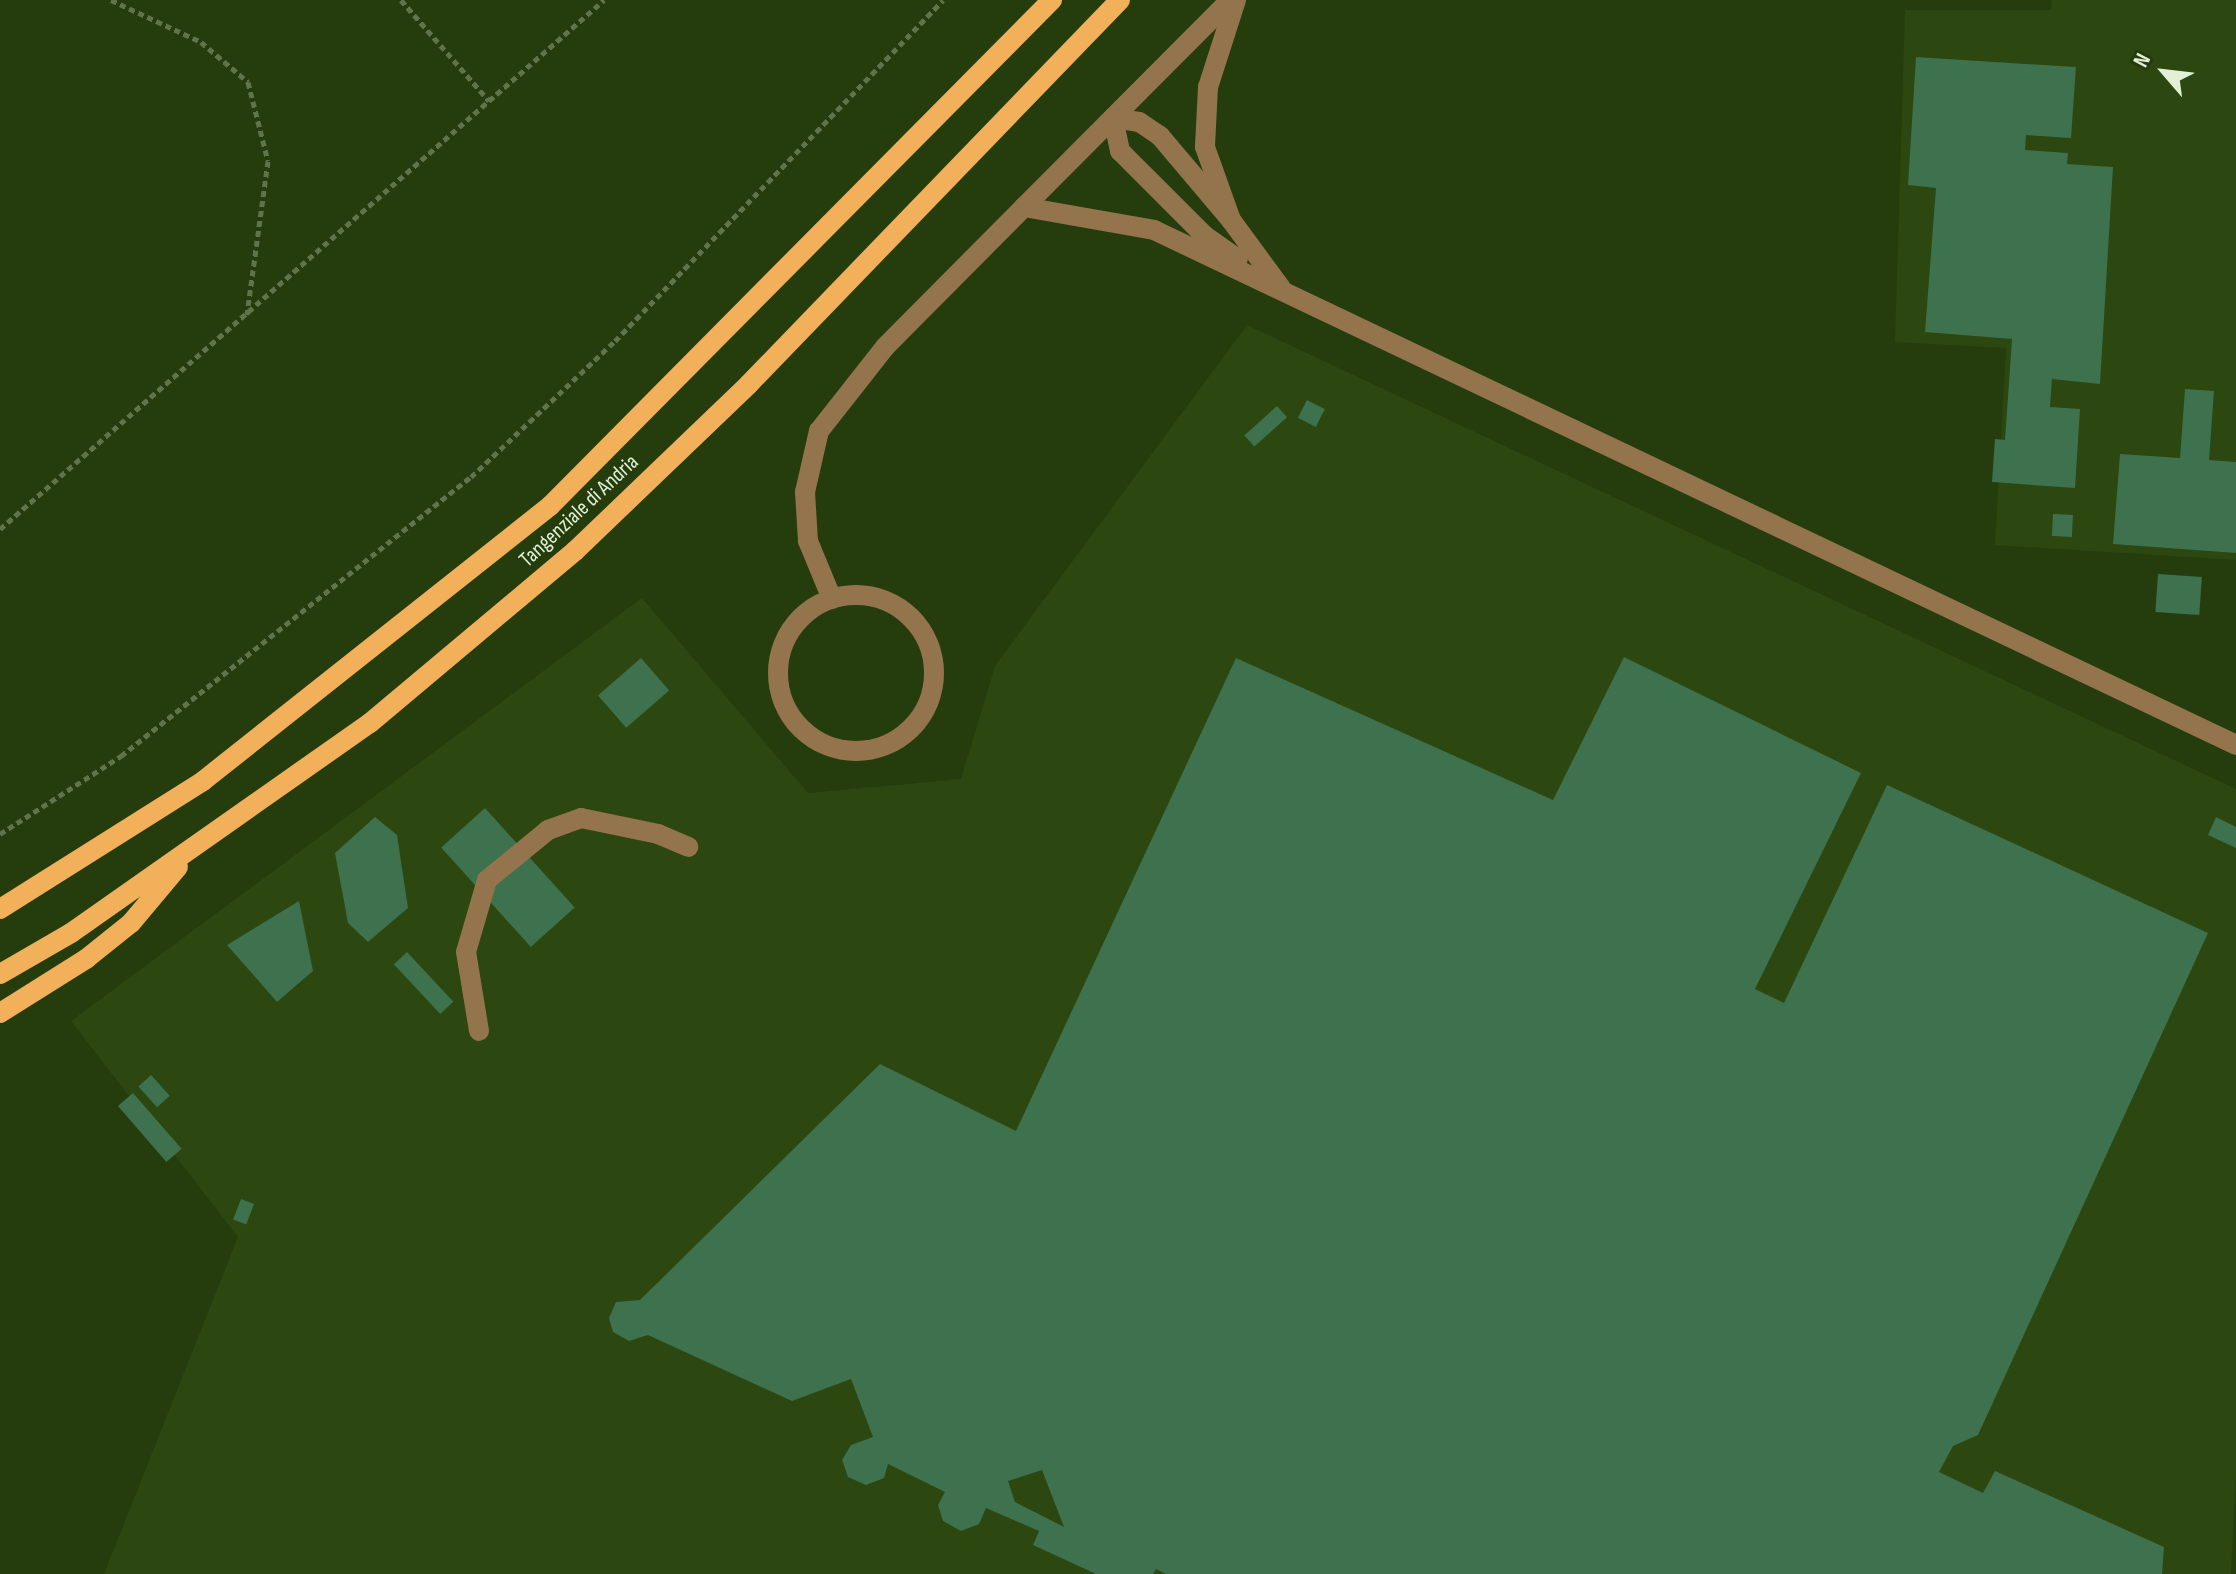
<!DOCTYPE html>
<html>
<head>
<meta charset="utf-8">
<style>
  body { margin:0 }
  #map { position:relative; width:2236px; height:1574px; overflow:hidden; background:#253d0d; font-family:"Sofia Sans Condensed",sans-serif }
  div>[style] { position:absolute }
  .built>* { inset:0; background:#2c470f }
  .building>* { inset:0; background:#3e714d; transform-origin:0 0 }
  .path>* { height:5px; margin-top:-2.5px; transform-origin:0; background:repeating-linear-gradient(90deg,#5f744b 0 6px,transparent 0 10px) }
  .minor>* { height:20px; margin:-10px; padding:0 10px; transform-origin:10px; border-radius:10px; background:#93744c }
  .minor>.ring { margin:-10px; padding:0; box-sizing:content-box; background:none; border:20px solid #93744c; border-radius:50% }
  .major>* { height:20px; margin:-10px; padding:0 10px; transform-origin:10px; border-radius:10px; background:#f1b059 }
  span { translate:-50% -50%; white-space:nowrap; text-align:center; line-height:1.15; -webkit-text-stroke:6px #253d0d; paint-order:stroke }
  .street-label { font-size:22px; color:#e1f0d6 }
  .north { position:absolute; left:2124px; top:32px; width:80px; height:80px; -webkit-text-stroke:6px #253d0d; paint-order:stroke; rotate:298deg; font-size:22px; font-weight:700; line-height:32px; text-align:center; color:#e1f0d6 }
  .north::after { content:''; display:block; margin:auto; width:28px; height:36px; background:#e1f0d6; clip-path:polygon(50% 0,100% 100%,50% 72%,0 100%) }
</style>
</head>
<body>
<div id="map">
  <div class="built">
    <div style="clip-path:polygon(2052px 0,2236px 0,2236px 560px,1995px 545px,2006px 348px,1895px 342px,1905px 10px,2051px 10px)"></div>
    <div style="clip-path:polygon(1247px 325px,2236px 789px,2236px 1474px,2231px 1574px,104px 1574px,238px 1237px,71px 1021px,642px 598px,808px 793px,961px 779px,995px 666px)"></div>
  </div>
  <div class="building">
    <div style="clip-path:polygon(1916px 57px,2076px 67px,2071px 138px,2026px 135px,2025px 150px,2068px 153px,2067px 164px,2113px 167px,2100px 384px,2052px 379px,2050px 407px,2080px 409px,2075px 488px,1992px 482px,1995px 439px,2005px 440px,2012px 339px,1925px 332px,1936px 188px,1908px 185px)"></div>
    <div style="clip-path:polygon(2185px 389px,2214px 391px,2209px 460px,2236px 462px,2236px 553px,2113px 544px,2120px 454px,2180px 458px)"></div>
    <div style="left:1307px;top:400px;width:20px;height:20px;rotate:27deg"></div>
    <div style="left:1277px;top:406px;width:15px;height:44px;rotate:48deg"></div>
    <div style="left:2053px;top:514px;width:20px;height:22px;rotate:3deg"></div>
    <div style="left:2158px;top:574px;width:44px;height:38px;rotate:4deg"></div>
    <div style="clip-path:polygon(evenodd,1624px 657px,1861px 773px,1755px 989px,1784px 1003px,1887px 785px,2208px 933px,1978px 1435px,1953px 1446px,1939px 1472px,1983px 1493px,1995px 1471px,2164px 1547px,2162px 1574px,1166px 1574px,1156px 1569px,1153px 1574px,1096px 1574px,1033px 1545px,1039px 1531px,986px 1508px,979px 1524px,961px 1531px,943px 1521px,938px 1505px,945px 1492px,888px 1464px,884px 1478px,866px 1485px,848px 1477px,842px 1460px,851px 1445px,873px 1437px,851px 1379px,792px 1401px,648px 1335px,629px 1341px,613px 1332px,609px 1318px,616px 1302px,640px 1300px,880px 1064px,1016px 1131px,1236px 658px,1553px 800px,1624px 657px,1042px 1470px,1064px 1527px,1015px 1502px,1008px 1481px,1042px 1470px)"></div>
    <div style="left:641px;top:658px;width:43px;height:57px;rotate:49deg"></div>
    <div style="left:485px;top:808px;width:134px;height:59px;rotate:48deg"></div>
    <div style="clip-path:polygon(375px 817px,397px 835px,408px 908px,368px 942px,348px 923px,335px 853px)"></div>
    <div style="clip-path:polygon(2216px 817px,2236px 827px,2236px 848px,2208px 835px)"></div>
    <div style="clip-path:polygon(299px 901px,313px 971px,277px 1002px,227px 945px)"></div>
    <div style="left:407px;top:952px;width:68px;height:18px;rotate:47deg"></div>
    <div style="left:151px;top:1075px;width:28px;height:17px;rotate:48deg"></div>
    <div style="left:133px;top:1093px;width:74px;height:20px;rotate:49deg"></div>
    <div style="left:241px;top:1199px;width:14px;height:22px;rotate:21deg"></div>
  </div>
  <div class="path">
    <div style="left:111px;top:0;width:99px;rotate:25deg"></div>
    <div style="left:201px;top:42px;width:62px;rotate:40.4deg"></div>
    <div style="left:248px;top:82px;width:81px;rotate:75.8deg"></div>
    <div style="left:268px;top:161px;width:155px;rotate:97.8deg"></div>
    <div style="left:401px;top:0;width:134px;rotate:48.9deg"></div>
    <div style="left:0;top:529px;width:803px;rotate:-41.21deg"></div>
    <div style="left:0;top:834px;width:144px;rotate:-32.8deg"></div>
    <div style="left:121px;top:756px;width:448px;rotate:-38.6deg"></div>
    <div style="left:471px;top:477px;width:198px;rotate:-43.4deg"></div>
    <div style="left:615px;top:341px;width:473px;rotate:-46.1deg"></div>
  </div>
  <div class="minor">
    <div style="left:1236px;top:0;width:91px;rotate:107.8deg"></div>
    <div style="left:1208px;top:87px;width:60px;rotate:92.9deg"></div>
    <div style="left:1205px;top:147px;width:77px;rotate:70.4deg"></div>
    <div style="left:1231px;top:220px;width:84px;rotate:53.7deg"></div>
    <div style="left:1024px;top:207px;width:292px;rotate:-45.1deg"></div>
    <div style="left:1231px;top:220px;width:110px;rotate:-130.2deg"></div>
    <div style="left:1160px;top:136px;width:25px;rotate:-146deg"></div>
    <div style="left:1139px;top:122px;width:26px;rotate:-171deg"></div>
    <div style="left:1113px;top:118px;width:34px;rotate:78deg"></div>
    <div style="left:1120px;top:151px;width:120px;rotate:45deg"></div>
    <div style="left:1205px;top:236px;width:40px;rotate:34.9deg"></div>
    <div class="ring" style="left:778px;top:595px;width:136px;height:136px"></div>
    <div style="left:832px;top:599px;width:63px;rotate:-112.5deg"></div>
    <div style="left:808px;top:541px;width:49px;rotate:-93.5deg"></div>
    <div style="left:805px;top:492px;width:63px;rotate:-77.1deg"></div>
    <div style="left:819px;top:431px;width:107px;rotate:-51.8deg"></div>
    <div style="left:885px;top:347px;width:197px;rotate:-45.2deg"></div>
    <div style="left:1024px;top:207px;width:132px;rotate:10deg"></div>
    <div style="left:1154px;top:230px;width:1198px;rotate:25.45deg"></div>
    <div style="left:479px;top:1031px;width:80px;rotate:-99.3deg"></div>
    <div style="left:466px;top:952px;width:75px;rotate:-73.7deg"></div>
    <div style="left:487px;top:880px;width:79px;rotate:-39.3deg"></div>
    <div style="left:548px;top:830px;width:35px;rotate:-20deg"></div>
    <div style="left:581px;top:818px;width:79px;rotate:11.7deg"></div>
    <div style="left:658px;top:834px;width:33px;rotate:23deg"></div>
  </div>
  <div class="major">
    <div style="left:0;top:909px;width:240px;rotate:-32.2deg"></div>
    <div style="left:203px;top:781px;width:443px;rotate:-38.4deg"></div>
    <div style="left:550px;top:506px;width:713px;rotate:-45.23deg"></div>
    <div style="left:0;top:974px;width:82px;rotate:-30deg"></div>
    <div style="left:71px;top:933px;width:365px;rotate:-35.1deg"></div>
    <div style="left:370px;top:723px;width:268px;rotate:-40deg"></div>
    <div style="left:575px;top:551px;width:241px;rotate:-43.8deg"></div>
    <div style="left:749px;top:384px;width:534px;rotate:-45.99deg"></div>
    <div style="left:0;top:1013px;width:102px;rotate:-32.1deg"></div>
    <div style="left:86px;top:959px;width:58px;rotate:-38.7deg"></div>
    <div style="left:131px;top:923px;width:73px;rotate:-50deg"></div>
  </div>
  <div class="street-label">
    <span style="left:579px;top:511px;rotate:-43deg">Tangenziale di Andria</span>
  </div>
  <div class="north">N</div>
</div>
</body>
</html>
